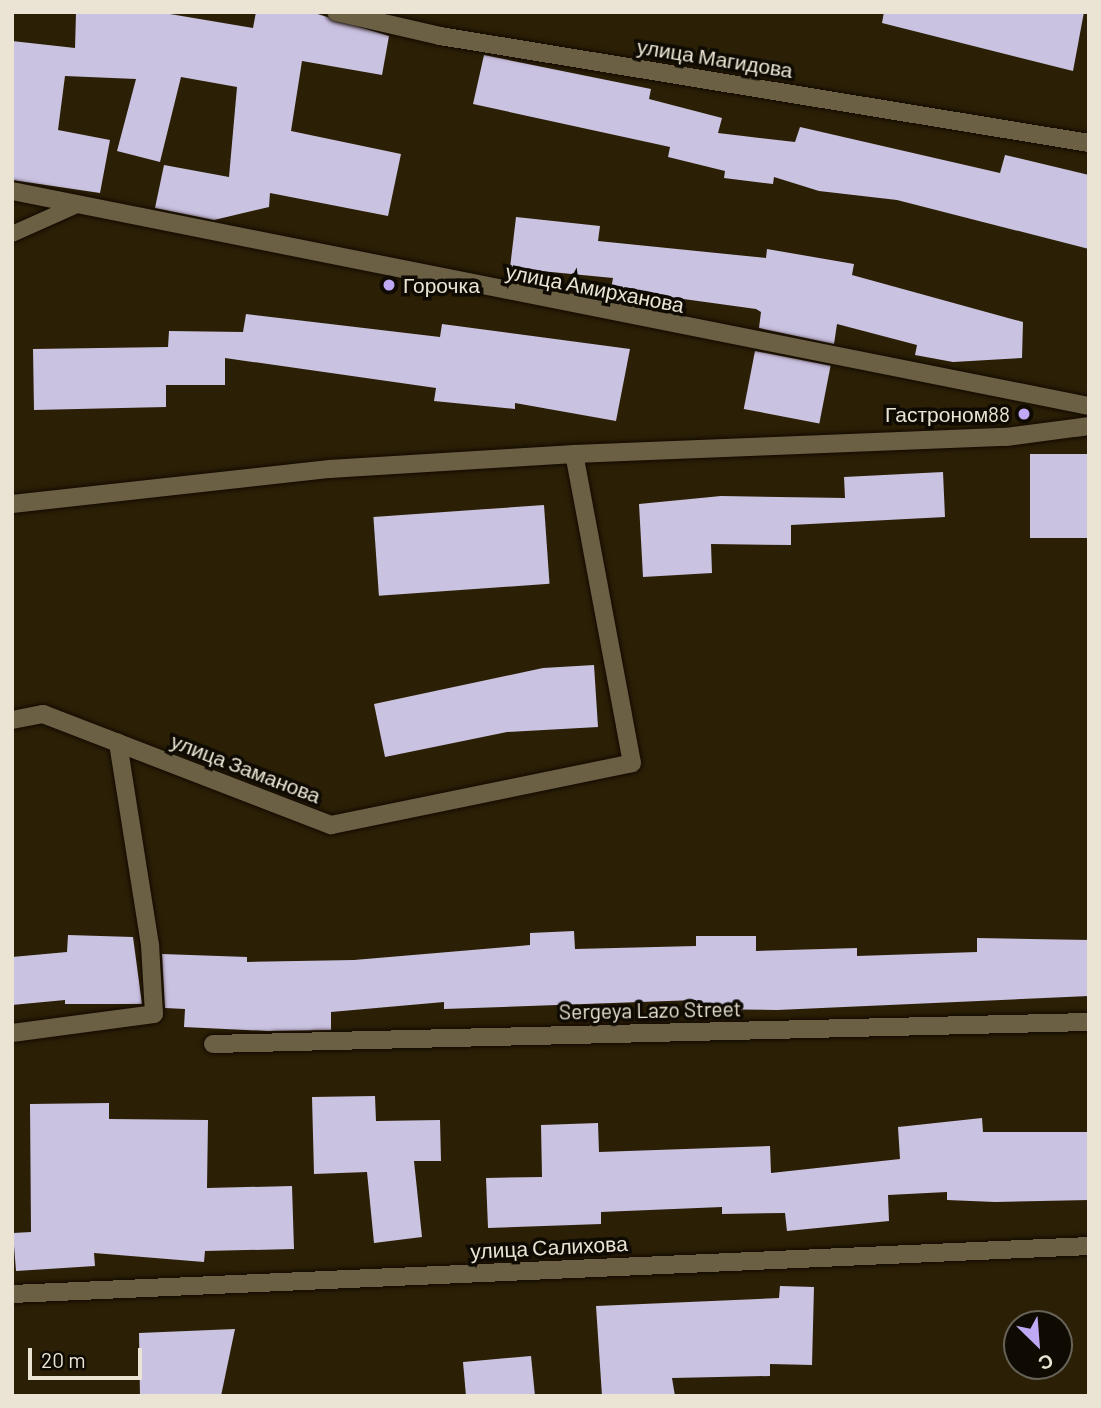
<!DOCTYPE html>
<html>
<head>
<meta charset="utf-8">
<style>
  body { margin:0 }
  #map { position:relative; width:1101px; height:1408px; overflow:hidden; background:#2b2006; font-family:Barlow,sans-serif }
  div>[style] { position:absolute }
  .building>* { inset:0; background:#cac2e1; transform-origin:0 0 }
  .roads { filter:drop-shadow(0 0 2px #130900) drop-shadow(0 0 2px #130900) }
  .lane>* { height:16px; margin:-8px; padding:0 8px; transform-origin:8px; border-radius:8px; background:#6b6044 }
  .street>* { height:18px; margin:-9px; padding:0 9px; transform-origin:9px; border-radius:9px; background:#6b6044 }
  .dots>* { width:19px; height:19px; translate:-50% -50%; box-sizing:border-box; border:4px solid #0f0b03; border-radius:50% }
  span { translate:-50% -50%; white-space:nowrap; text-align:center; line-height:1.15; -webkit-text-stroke:7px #0f0b03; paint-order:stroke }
  .street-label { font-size:21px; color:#ebe4d5 }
  .poi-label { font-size:21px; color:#ebe4d5 }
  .left { translate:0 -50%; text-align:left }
  .right { translate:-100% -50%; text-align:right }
  .frame { position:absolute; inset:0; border:14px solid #ebe4d5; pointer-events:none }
  .north { position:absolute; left:1003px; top:1310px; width:70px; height:70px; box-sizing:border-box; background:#0f0b03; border:2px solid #676257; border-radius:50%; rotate:155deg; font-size:19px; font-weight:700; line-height:28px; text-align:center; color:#ebe4d5 }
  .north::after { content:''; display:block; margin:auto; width:24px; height:32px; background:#bfa9f4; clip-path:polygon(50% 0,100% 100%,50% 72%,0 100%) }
  .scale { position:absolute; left:28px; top:1348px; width:114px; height:32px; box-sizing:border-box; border:4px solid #ebe4d5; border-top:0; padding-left:9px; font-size:21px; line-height:24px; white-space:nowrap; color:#ebe4d5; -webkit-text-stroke:5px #0f0b03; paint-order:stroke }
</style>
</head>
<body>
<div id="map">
  <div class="building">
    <div style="clip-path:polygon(158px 12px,253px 28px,256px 12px,311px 12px,389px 36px,382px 75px,302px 61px,291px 131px,401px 154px,388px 216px,270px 193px,269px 207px,214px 220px,155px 208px,164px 165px,229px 177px,237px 87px,181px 77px,160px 162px,117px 151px,136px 79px,65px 76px,58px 130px,110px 140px,100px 193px,12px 180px,12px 41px,75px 48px,76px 13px)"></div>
    <div style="clip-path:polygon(884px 12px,1084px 12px,1073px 71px,882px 23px)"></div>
    <div style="clip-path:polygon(484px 55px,651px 89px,649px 99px,722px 118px,718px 133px,795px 142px,800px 127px,1000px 173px,1005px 155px,1089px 175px,1089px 249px,897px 200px,819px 191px,774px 177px,773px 184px,724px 178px,725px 171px,668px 157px,670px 147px,473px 104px)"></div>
    <div style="clip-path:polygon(516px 217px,600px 226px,598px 241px,766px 258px,767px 249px,854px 264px,852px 275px,1023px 322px,1022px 358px,953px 362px,915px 355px,917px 345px,837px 324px,834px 344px,759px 328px,761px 312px,756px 309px,611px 289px,613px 278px,510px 268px)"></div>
    <div style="clip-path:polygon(246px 314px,440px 337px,442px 324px,630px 349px,616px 421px,515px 403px,515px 409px,434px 401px,436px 388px,225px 358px,225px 385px,166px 385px,166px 407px,34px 410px,33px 349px,168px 347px,169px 331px,243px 332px)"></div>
    <div style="left:755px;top:351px;width:77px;height:59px;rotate:11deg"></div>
    <div style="left:1089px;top:454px;width:84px;height:59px;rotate:90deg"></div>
    <div style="clip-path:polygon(943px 472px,945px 517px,791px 525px,791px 545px,711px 544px,712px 573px,643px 577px,639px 504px,721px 496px,845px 498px,844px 477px)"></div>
    <div style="left:544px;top:505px;width:79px;height:171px;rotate:86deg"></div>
    <div style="clip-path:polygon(594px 665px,598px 727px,507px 732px,385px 757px,374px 704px,543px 668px)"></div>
    <div style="clip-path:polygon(574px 931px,575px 949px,696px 946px,696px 936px,756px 936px,756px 951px,857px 948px,857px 956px,977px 952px,977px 938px,1089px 940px,1089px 996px,777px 1010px,696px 1009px,696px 1000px,444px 1009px,444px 1002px,331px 1012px,331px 1030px,268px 1031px,184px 1027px,185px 1009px,165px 1008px,162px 954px,247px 957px,247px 962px,354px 960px,530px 945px,530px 933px)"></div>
    <div style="clip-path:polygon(68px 935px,133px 937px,142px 1004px,65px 1004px,65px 1000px,12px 1005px,12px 957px,67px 952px)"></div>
    <div style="clip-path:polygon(375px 1096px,376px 1121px,440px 1120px,441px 1161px,414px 1161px,422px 1237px,374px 1243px,367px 1172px,314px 1174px,312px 1097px)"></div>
    <div style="clip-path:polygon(109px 1103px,109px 1119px,208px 1120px,207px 1188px,292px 1186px,294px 1249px,205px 1251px,204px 1262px,94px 1253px,95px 1266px,16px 1271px,13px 1233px,31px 1232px,30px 1104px)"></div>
    <div style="clip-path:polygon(982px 1118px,983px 1132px,1089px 1132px,1089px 1200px,995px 1202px,947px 1200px,947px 1192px,888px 1195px,889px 1221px,787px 1231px,785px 1213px,722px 1214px,722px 1207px,601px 1212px,601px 1224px,488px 1228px,486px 1178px,542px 1177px,541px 1125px,598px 1123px,599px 1152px,770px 1146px,771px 1173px,900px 1159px,898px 1127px)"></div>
    <div style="clip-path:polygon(780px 1286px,814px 1287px,812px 1365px,770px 1364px,770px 1376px,672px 1378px,675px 1396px,602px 1396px,596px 1306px,779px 1298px)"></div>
    <div style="clip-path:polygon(235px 1329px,221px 1396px,140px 1396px,139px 1333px)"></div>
    <div style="clip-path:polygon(531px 1356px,535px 1396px,466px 1396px,463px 1362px)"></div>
  </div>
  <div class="roads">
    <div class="lane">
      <div style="left:12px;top:234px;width:73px;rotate:-24.1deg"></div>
    </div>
    <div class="street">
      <div style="left:336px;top:12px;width:107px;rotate:13deg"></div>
      <div style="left:440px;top:36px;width:658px;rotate:9.36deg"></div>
      <div style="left:12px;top:191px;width:1098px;rotate:11.29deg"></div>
      <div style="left:12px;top:504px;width:320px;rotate:-6.3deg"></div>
      <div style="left:330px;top:469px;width:244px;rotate:-3.5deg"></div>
      <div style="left:12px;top:720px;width:32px;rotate:-11deg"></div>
      <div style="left:43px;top:714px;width:309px;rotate:21.1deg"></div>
      <div style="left:331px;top:825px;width:307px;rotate:-11.6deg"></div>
      <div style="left:632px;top:763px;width:314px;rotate:-100.6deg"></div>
      <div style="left:574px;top:454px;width:432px;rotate:-2.3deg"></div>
      <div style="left:1006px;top:437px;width:84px;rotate:-7.5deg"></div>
      <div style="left:12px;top:1033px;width:143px;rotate:-7.6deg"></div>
      <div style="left:154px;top:1014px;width:69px;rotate:-93.3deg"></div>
      <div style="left:150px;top:945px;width:205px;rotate:-99deg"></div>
      <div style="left:213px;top:1044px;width:876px;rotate:-1.44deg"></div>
      <div style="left:12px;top:1294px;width:1078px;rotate:-2.55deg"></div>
    </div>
  </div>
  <div class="dots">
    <div style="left:389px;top:285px;background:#bfa9f4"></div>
    <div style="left:1024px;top:414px;background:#bfa9f4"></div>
  </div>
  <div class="street-label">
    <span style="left:715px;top:58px;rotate:9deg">улица Магидова</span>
    <span style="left:595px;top:288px;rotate:11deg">улица Амирханова</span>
    <span style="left:246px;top:768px;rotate:21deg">улица Заманова</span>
    <span style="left:650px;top:1010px;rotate:-1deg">Sergeya Lazo Street</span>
    <span style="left:549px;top:1247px;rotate:-3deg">улица Салихова</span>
  </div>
  <div class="poi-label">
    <span class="left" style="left:403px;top:285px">Горочка</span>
    <span class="right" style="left:1010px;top:414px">Гастроном88</span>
  </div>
  <div class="frame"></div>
  <div class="north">С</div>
  <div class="scale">20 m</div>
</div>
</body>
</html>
